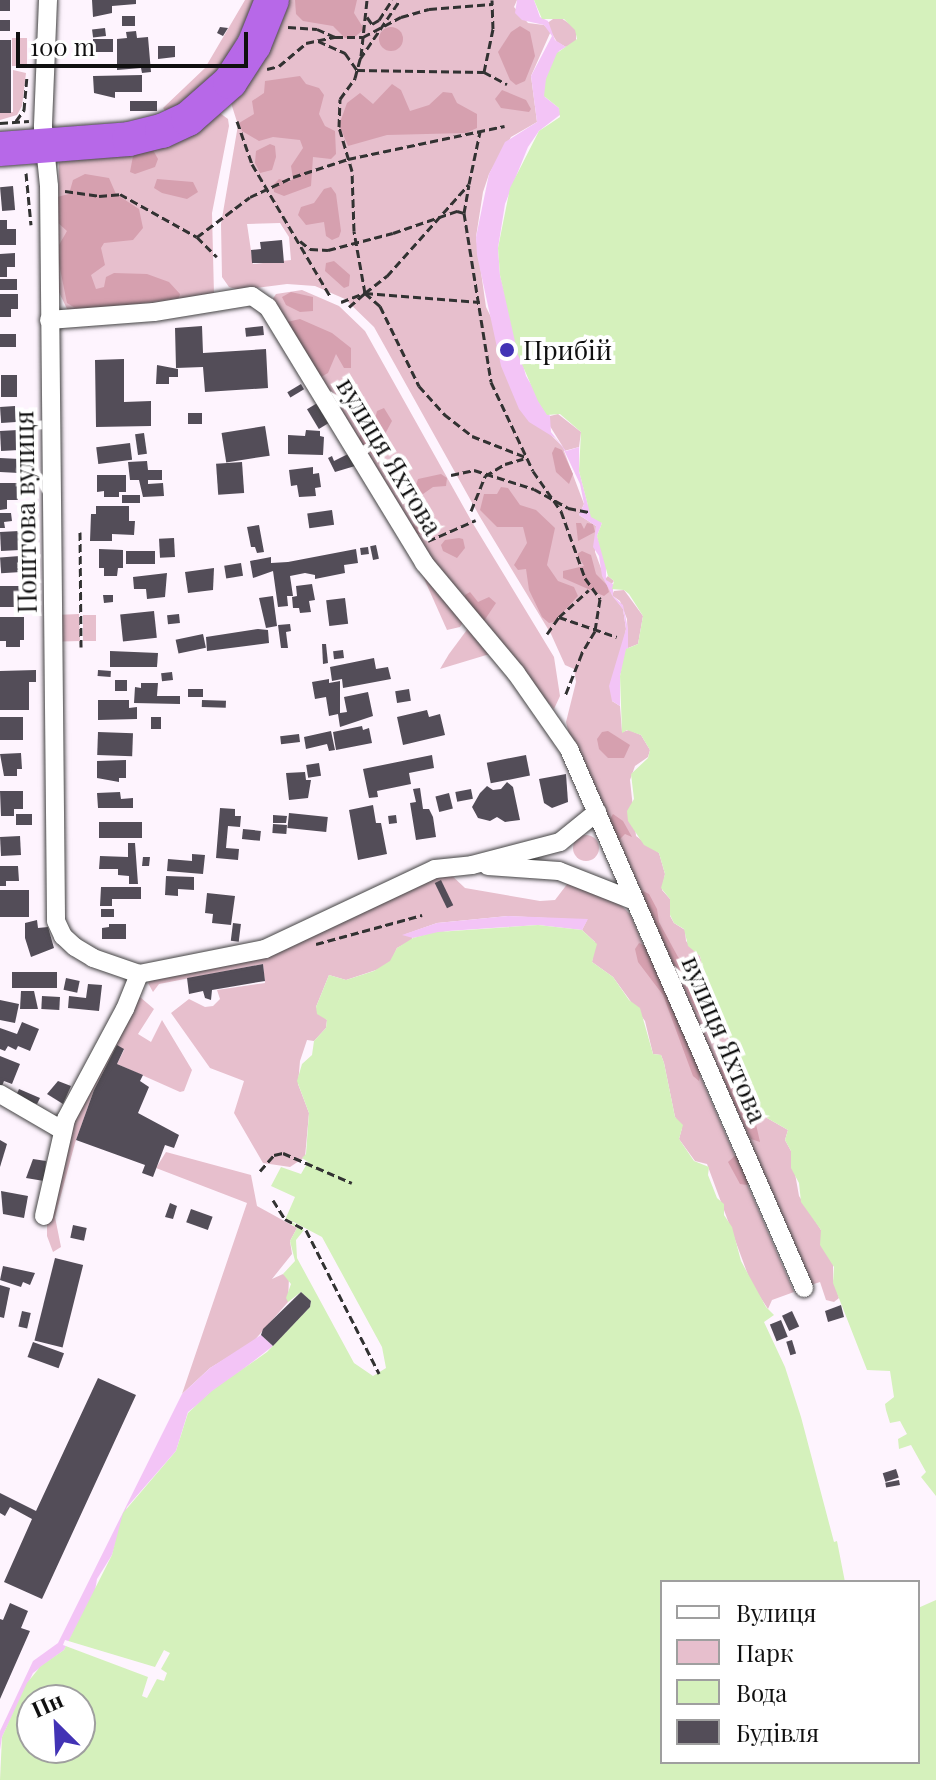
<!DOCTYPE html>
<html>
<head>
<meta charset="utf-8">
<style>
  body { margin:0 }
  #map { position:relative; width:936px; height:1780px; overflow:hidden; background:#fef4fe; font-family:"Playfair Display",serif }
  div>[style] { position:absolute }
  .green>* { inset:0; background:#e7bfcd; transform-origin:0 0 }
  .round { border-radius:50% }
  .forest>* { inset:0; background:#d6a0af }
  .sand>* { inset:0; background:#f3c4f6 }
  .water>* { inset:0; background:#d5f1bc }
  .pier>* { inset:0; background:#fef4fe }
  .building>* { inset:0; background:#534d58; transform-origin:0 0 }
  .path>* { height:3px; margin-top:-1.5px; transform-origin:0; background:repeating-linear-gradient(90deg,#323232 0 8px,transparent 0 12px) }
  .roads { filter:drop-shadow(0 0 2px #434343) drop-shadow(0 0 2px #434343) }
  .street>* { height:18px; margin:-9px; padding:0 9px; transform-origin:9px; border-radius:9px; background:#fff }
  .highway>* { height:34px; margin:-17px; padding:0 17px; transform-origin:17px; border-radius:17px; background:#b768e8 }
  .dots>* { width:22px; height:22px; translate:-50% -50%; box-sizing:border-box; border:4px solid #fff; border-radius:50% }
  span { translate:-50% -50%; white-space:nowrap; text-align:center; line-height:1.15; -webkit-text-stroke:8px #fff; paint-order:stroke }
  .poi-label { font-size:26px; color:#101010 }
  .left { translate:0 -50%; text-align:left }
  .street-label { font-size:26px; color:#101010 }
  .legend { position:absolute; left:660px; top:1580px; width:260px; height:184px; box-sizing:border-box; background:#fff; border:2px solid #9f9f9f; margin:0; padding:10px 14px; list-style:none; font-size:24px; color:#101010 }
  .legend li { display:flex; align-items:center; gap:16px; height:40px }
  .legend b { width:40px; border:2px solid #9f9f9f }
  .north { position:absolute; left:16px; top:1684px; width:80px; height:80px; box-sizing:border-box; background:#fff; border:2px solid #9f9f9f; border-radius:50%; rotate:336deg; font-size:22px; font-weight:700; line-height:32px; text-align:center; color:#101010 }
  .north::after { content:''; display:block; margin:auto; width:28px; height:36px; background:#4233b5; clip-path:polygon(50% 0,100% 100%,50% 72%,0 100%) }
  .scale { position:absolute; left:16px; top:32px; width:232px; height:36px; box-sizing:border-box; border:4px solid #101010; border-top:0; padding-left:10px; font-size:24px; line-height:28px; white-space:nowrap; color:#101010; -webkit-text-stroke:6px #fff; paint-order:stroke }
</style>
</head>
<body>
<div id="map">
  <div class="green">
    <div style="clip-path:polygon(245px 0,254px 0,251px 11px,230px 52px,207px 83px,167px 113px,163px 108px,205px 68px)"></div>
    <div style="clip-path:polygon(evenodd,285px 0,517px 0,514px 7px,528px 23px,544px 25px,551px 31px,531px 76px,537px 122px,511px 137px,489px 174px,483px 192px,476px 237px,486px 307px,548px 432px,563px 447px,548px 423px,550px 416px,558px 414px,581px 432px,579px 447px,564px 451px,584px 504px,579px 515px,596px 526px,595px 552px,605px 579px,608px 576px,614px 581px,610px 586px,612px 595px,614px 591px,624px 590px,643px 616px,638px 644px,628px 648px,627px 619px,620px 601px,613px 596px,623px 609px,626px 629px,612px 701px,620px 706px,622px 732px,629px 730px,641px 735px,650px 750px,648px 757px,635px 766px,630px 780px,636px 836px,659px 853px,665px 874px,662px 890px,670px 899px,670px 916px,674px 923px,685px 930px,686px 941px,700px 956px,707px 987px,755px 1102px,767px 1118px,788px 1130px,785px 1140px,791px 1151px,799px 1196px,821px 1230px,821px 1243px,833px 1263px,833px 1279px,839px 1298px,834px 1302px,826px 1300px,820px 1282px,811px 1285px,569px 734px,566px 722px,576px 682px,574px 669px,565px 665px,551px 634px,480px 517px,374px 327px,345px 299px,315px 286px,287px 284px,239px 290px,229px 287px,222px 277px,221px 224px,238px 125px,231px 103px,285px 0,280px 223px,289px 237px,291px 260px,253px 264px,247px 224px,280px 223px)"></div>
    <div style="clip-path:polygon(553px 19px,561px 18px,570px 24px,576px 30px,576px 41px,566px 47px,557px 42px,546px 24px)"></div>
    <div style="left:12px;top:38px;width:15px;height:28px"></div>
    <div style="clip-path:polygon(13px 70px,26px 73px,22px 106px,17px 115px,0 120px,0 113px,13px 112px)"></div>
    <div style="clip-path:polygon(220px 113px,228px 119px,229px 126px,212px 213px,214px 295px,75px 314px,67px 309px,57px 288px,59px 162px)"></div>
    <div style="clip-path:polygon(302px 290px,339px 306px,365px 331px,472px 522px,554px 657px,560px 696px,554px 709px,451px 593px,272px 300px,276px 294px)"></div>
    <div style="clip-path:polygon(422px 574px,464px 621px,460px 627px,447px 630px)"></div>
    <div style="left:79px;top:614px;width:27px;height:18px;rotate:88deg"></div>
    <div style="left:83px;top:615px;width:13px;height:26px"></div>
    <div style="clip-path:polygon(469px 627px,493px 653px,440px 669px,449px 654px)"></div>
    <div class="round" style="left:573px;top:835px;width:26px;height:26px"></div>
    <div style="clip-path:polygon(448px 872px,465px 888px,540px 901px,555px 900px,568px 883px,619px 903px,630px 914px,794px 1292px,772px 1300px,768px 1309px,751px 1283px,707px 1164px,695px 1161px,679px 1139px,682px 1128px,675px 1117px,664px 1063px,661px 1055px,653px 1054px,645px 1021px,613px 977px,592px 962px,595px 942px,582px 930px,587px 920px,508px 916px,437px 923px,406px 934px,412px 937px,412px 940px,397px 948px,391px 961px,379px 969px,346px 980px,329px 975px,316px 1007px,327px 1020px,326px 1028px,314px 1041px,307px 1040px,300px 1061px,298px 1084px,309px 1113px,305px 1157px,290px 1167px,263px 1163px,234px 1113px,244px 1081px,210px 1068px,171px 1013px,189px 999px,205px 1007px,213px 1006px,220px 999px,217px 990px,265px 983px,263px 964px,159px 984px,153px 992px,148px 983px,156px 976px,239px 961px)"></div>
    <div style="clip-path:polygon(140px 997px,154px 1009px,138px 1034px,151px 1042px,162px 1020px,192px 1070px,184px 1091px,180px 1092px,117px 1064px,124px 1050px,117px 1046px,94px 1090px,75px 1143px,55px 1217px,61px 1247px,53px 1252px,47px 1236px,47px 1214px,63px 1142px,137px 998px)"></div>
    <div style="clip-path:polygon(166px 1152px,251px 1175px,257px 1206px,297px 1228px,290px 1241px,292px 1254px,272px 1279px,283px 1274px,289px 1277px,288px 1302px,253px 1342px,210px 1368px,182px 1394px,247px 1203px,156px 1168px)"></div>
  </div>
  <div class="forest">
    <div style="clip-path:polygon(295px 0,357px 0,354px 13px,364px 29px,356px 36px,345px 38px,333px 26px,303px 21px,296px 14px)"></div>
    <div style="clip-path:polygon(520px 26px,530px 32px,535px 56px,525px 81px,516px 85px,510px 80px,498px 52px,511px 32px)"></div>
    <div class="round" style="left:379px;top:27px;width:24px;height:24px"></div>
    <div style="clip-path:polygon(300px 76px,306px 84px,319px 88px,324px 95px,319px 114px,325px 126px,335px 131px,336px 154px,331px 159px,313px 157px,311px 186px,284px 196px,274px 192px,273px 185px,279px 179px,289px 182px,293px 179px,291px 166px,303px 148px,300px 140px,273px 137px,259px 141px,242px 131px,239px 123px,254px 114px,252px 101px,264px 93px,265px 81px)"></div>
    <div style="clip-path:polygon(392px 84px,401px 90px,410px 111px,429px 105px,443px 92px,452px 93px,457px 103px,477px 114px,477px 128px,466px 133px,387px 135px,348px 146px,339px 125px,347px 103px,360px 93px,373px 104px)"></div>
    <div style="clip-path:polygon(502px 90px,526px 100px,531px 109px,529px 112px,501px 108px,495px 99px)"></div>
    <div style="clip-path:polygon(270px 144px,275px 146px,276px 157px,272px 170px,260px 173px,255px 163px,256px 151px)"></div>
    <div style="clip-path:polygon(153px 150px,158px 159px,155px 167px,135px 174px,130px 172px,133px 156px)"></div>
    <div style="clip-path:polygon(85px 174px,109px 178px,116px 194px,139px 209px,143px 228px,133px 240px,104px 243px,101px 248px,105px 265px,91px 275px,96px 289px,104px 287px,106px 277px,114px 273px,147px 274px,169px 282px,180px 294px,179px 298px,80px 311px,67px 303px,58px 259px,59px 245px,67px 231px,57px 222px,57px 197px,69px 194px,73px 180px)"></div>
    <div style="clip-path:polygon(157px 179px,193px 182px,198px 192px,187px 199px,162px 193px,154px 188px)"></div>
    <div style="clip-path:polygon(331px 187px,336px 194px,341px 231px,339px 237px,332px 240px,326px 236px,324px 222px,306px 225px,298px 215px,301px 207px,314px 203px,324px 189px)"></div>
    <div style="clip-path:polygon(334px 261px,350px 275px,349px 286px,344px 288px,325px 271px,326px 263px)"></div>
    <div style="clip-path:polygon(291px 292px,313px 297px,313px 311px,300px 312px,286px 305px,282px 297px)"></div>
    <div style="clip-path:polygon(300px 319px,332px 333px,351px 348px,351px 368px,344px 368px,336px 354px,328px 373px,321px 377px,287px 322px)"></div>
    <div style="clip-path:polygon(384px 408px,392px 421px,385px 434px,387px 449px,375px 458px,358px 440px,363px 429px,374px 423px,377px 411px)"></div>
    <div style="clip-path:polygon(555px 447px,562px 450px,573px 474px,569px 484px,556px 472px,552px 453px)"></div>
    <div style="clip-path:polygon(441px 474px,447px 478px,446px 486px,433px 487px,423px 494px,415px 488px,418px 479px)"></div>
    <div style="clip-path:polygon(501px 487px,508px 488px,520px 505px,536px 510px,555px 528px,547px 565px,558px 581px,574px 587px,578px 596px,554px 622px,549px 623px,542px 617px,529px 590px,526px 569px,518px 570px,514px 565px,527px 543px,523px 527px,497px 527px,480px 510px,484px 494px,497px 494px)"></div>
    <div style="clip-path:polygon(417px 504px,424px 508px,432px 521px,424px 535px,415px 533px,410px 526px,419px 521px,410px 510px)"></div>
    <div style="clip-path:polygon(576px 523px,581px 523px,584px 529px,587px 523px,593px 524px,595px 532px,578px 541px)"></div>
    <div style="clip-path:polygon(459px 538px,463px 539px,465px 548px,457px 558px,443px 551px,441px 545px,445px 540px)"></div>
    <div style="clip-path:polygon(582px 551px,591px 555px,596px 574px,607px 585px,609px 592px,604px 596px,563px 578px,563px 571px,584px 566px,577px 554px)"></div>
    <div style="clip-path:polygon(470px 592px,478px 602px,489px 597px,496px 603px,484px 621px,466px 601px,465px 595px)"></div>
    <div style="clip-path:polygon(608px 731px,630px 745px,624px 758px,608px 758px,599px 749px,597px 739px,602px 732px)"></div>
    <div style="clip-path:polygon(613px 814px,623px 821px,632px 837px,625px 834px,618px 841px,609px 821px)"></div>
    <div style="clip-path:polygon(643px 891px,649px 894px,657px 909px,659px 922px,678px 957px,690px 968px,708px 1006px,708px 1014px,702px 1017px,696px 1011px,641px 895px)"></div>
    <div style="clip-path:polygon(639px 943px,646px 946px,658px 970px,701px 1069px,699px 1081px,693px 1076px,663px 995px,638px 962px,635px 949px)"></div>
    <div style="clip-path:polygon(725px 1061px,730px 1063px,743px 1098px,753px 1111px,760px 1142px,751px 1139px,730px 1094px,720px 1069px)"></div>
    <div style="clip-path:polygon(737px 1154px,749px 1183px,747px 1185px,740px 1184px,728px 1162px)"></div>
  </div>
  <div class="sand">
    <div style="clip-path:polygon(517px 0,534px 0,540px 17px,548px 21px,555px 40px,566px 47px,559px 51px,545px 97px,559px 108px,561px 114px,539px 131px,528px 147px,505px 204px,498px 248px,500px 275px,526px 376px,550px 416px,551px 432px,566px 451px,579px 447px,579px 471px,588px 505px,602px 523px,597px 536px,606px 560px,606px 580px,613px 584px,613px 596px,623px 605px,628px 629px,628px 648px,620px 676px,620px 706px,612px 701px,609px 686px,626px 629px,623px 609px,613px 597px,602px 576px,599px 556px,593px 547px,596px 526px,579px 515px,584px 504px,580px 484px,563px 448px,555px 438px,529px 422px,519px 409px,501px 366px,477px 255px,476px 237px,489px 174px,505px 142px,537px 122px,531px 76px,552px 36px,544px 25px,522px 20px,515px 13px)"></div>
    <div style="clip-path:polygon(508px 916px,588px 919px,582px 930px,538px 925px,448px 931px,413px 938px,402px 935px,437px 923px)"></div>
    <div style="clip-path:polygon(261px 1335px,273px 1346px,188px 1412px,176px 1451px,127px 1507px,112px 1555px,97px 1579px,95px 1591px,69px 1641px,64px 1650px,33px 1673px,2px 1737px,0 1750px,0 1731px,33px 1661px,58px 1643px,182px 1394px,210px 1368px)"></div>
  </div>
  <div class="water">
    <div style="clip-path:polygon(534px 0,936px 0,936px 1496px,921px 1477px,926px 1472px,911px 1445px,899px 1449px,898px 1439px,907px 1434px,900px 1421px,890px 1423px,886px 1410px,885px 1404px,894px 1397px,890px 1371px,867px 1370px,833px 1283px,834px 1267px,820px 1245px,821px 1230px,801px 1202px,799px 1183px,791px 1168px,791px 1151px,785px 1140px,788px 1130px,767px 1118px,747px 1089px,742px 1065px,707px 987px,700px 956px,688px 946px,684px 929px,674px 923px,670px 915px,670px 899px,661px 888px,665px 874px,659px 853px,644px 845px,628px 821px,627px 811px,634px 799px,631px 774px,648px 758px,650px 750px,641px 735px,627px 730px,622px 733px,620px 676px,626px 649px,638px 644px,643px 616px,629px 594px,624px 590px,612px 589px,614px 581px,608px 576px,597px 536px,602px 523px,591px 517px,579px 471px,581px 432px,560px 414px,547px 415px,538px 401px,518px 355px,500px 275px,498px 248px,510px 188px,539px 131px,560px 117px,559px 108px,544px 96px,546px 79px,557px 53px,577px 39px,575px 30px,564px 19px,542px 19px)"></div>
    <div style="clip-path:polygon(evenodd,538px 925px,582px 930px,597px 944px,592px 962px,613px 977px,629px 1000px,640px 1008px,653px 1054px,661px 1055px,664px 1063px,675px 1117px,683px 1125px,679px 1139px,694px 1161px,709px 1167px,708px 1175px,717px 1198px,724px 1204px,724px 1215px,732px 1227px,741px 1261px,766px 1307px,774px 1315px,764px 1322px,785px 1367px,801px 1417px,834px 1542px,837px 1541px,845px 1582px,662px 1582px,662px 1762px,918px 1762px,918px 1608px,936px 1600px,936px 1780px,0 1780px,2px 1737px,27px 1683px,40px 1667px,64px 1650px,112px 1555px,123px 1513px,176px 1451px,188px 1413px,212px 1391px,267px 1352px,310px 1307px,311px 1301px,301px 1292px,288px 1302px,286px 1298px,291px 1284px,283px 1274px,295px 1261px,290px 1241px,297px 1228px,285px 1220px,295px 1197px,271px 1186px,281px 1167px,301px 1174px,308px 1162px,302px 1158px,306px 1154px,309px 1113px,297px 1081px,302px 1064px,312px 1055px,314px 1041px,326px 1028px,327px 1020px,317px 1014px,316px 1007px,329px 975px,346px 980px,374px 971px,390px 961px,397px 948px,413px 938px,438px 932px,538px 925px,32px 1700px,80px 1700px,80px 1748px,32px 1748px,32px 1700px)"></div>
  </div>
  <div class="pier">
    <div style="clip-path:polygon(286px 1218px,322px 1237px,382px 1347px,386px 1368px,373px 1376px,354px 1363px,297px 1258px,296px 1240px,304px 1230px)"></div>
    <div style="clip-path:polygon(65px 1640px,155px 1667px,164px 1650px,170px 1653px,161px 1669px,167px 1673px,164px 1681px,157px 1679px,147px 1698px,142px 1696px,148px 1677px,63px 1645px)"></div>
  </div>
  <div class="building">
    <div style="left:0;top:0;width:10px;height:11px"></div>
    <div style="clip-path:polygon(92px 0,136px 0,136px 4px,112px 6px,112px 13px,93px 17px)"></div>
    <div style="left:122px;top:16px;width:13px;height:10px"></div>
    <div style="left:0;top:20px;width:10px;height:11px"></div>
    <div style="clip-path:polygon(220px 27px,228px 28px,223px 36px,217px 33px)"></div>
    <div style="left:105px;top:28px;width:8px;height:13px;rotate:83deg"></div>
    <div style="clip-path:polygon(136px 31px,137px 38px,148px 37px,151px 72px,142px 73px,141px 68px,117px 70px,117px 39px,127px 38px,126px 32px)"></div>
    <div style="left:113px;top:39px;width:13px;height:20px;rotate:90deg"></div>
    <div style="left:0;top:40px;width:11px;height:73px"></div>
    <div style="clip-path:polygon(158px 46px,175px 46px,175px 57px,158px 59px)"></div>
    <div style="clip-path:polygon(142px 75px,142px 92px,115px 92px,115px 98px,94px 93px,93px 76px)"></div>
    <div style="left:157px;top:101px;width:10px;height:27px;rotate:90deg"></div>
    <div style="left:13px;top:186px;width:24px;height:13px;rotate:85deg"></div>
    <div style="clip-path:polygon(0 220px,7px 220px,7px 229px,16px 229px,16px 245px,0 245px)"></div>
    <div style="clip-path:polygon(282px 240px,284px 263px,252px 263px,251px 250px,261px 249px,260px 242px)"></div>
    <div style="clip-path:polygon(15px 253px,15px 267px,7px 267px,7px 277px,0 277px,0 254px)"></div>
    <div style="left:0;top:279px;width:17px;height:11px"></div>
    <div style="clip-path:polygon(0 294px,18px 294px,18px 309px,11px 309px,11px 317px,0 317px)"></div>
    <div style="clip-path:polygon(202px 326px,203px 353px,266px 349px,268px 388px,205px 392px,203px 367px,176px 368px,175px 328px)"></div>
    <div style="left:263px;top:326px;width:9px;height:18px;rotate:84deg"></div>
    <div style="left:0;top:334px;width:16px;height:13px"></div>
    <div style="clip-path:polygon(124px 359px,124px 402px,151px 401px,151px 426px,96px 427px,95px 360px)"></div>
    <div style="clip-path:polygon(157px 365px,178px 369px,178px 377px,169px 377px,169px 384px,156px 384px)"></div>
    <div style="left:1px;top:375px;width:16px;height:22px"></div>
    <div style="left:301px;top:384px;width:6px;height:16px;rotate:59deg"></div>
    <div style="left:319px;top:402px;width:23px;height:14px;rotate:59deg"></div>
    <div style="left:15px;top:406px;width:16px;height:15px;rotate:86deg"></div>
    <div style="left:202px;top:413px;width:11px;height:14px;rotate:90deg"></div>
    <div style="left:265px;top:426px;width:30px;height:44px;rotate:81deg"></div>
    <div style="left:18px;top:430px;width:20px;height:18px;rotate:87deg"></div>
    <div style="clip-path:polygon(306px 430px,320px 431px,320px 436px,324px 437px,323px 455px,288px 454px,288px 435px,305px 436px)"></div>
    <div style="left:144px;top:433px;width:21px;height:9px;rotate:82deg"></div>
    <div style="left:130px;top:443px;width:17px;height:34px;rotate:83deg"></div>
    <div style="clip-path:polygon(350px 453px,355px 466px,335px 472px,328px 458px,332px 456px,334px 461px)"></div>
    <div style="left:0;top:458px;width:20px;height:14px;rotate:3deg"></div>
    <div style="clip-path:polygon(147px 461px,148px 470px,162px 470px,162px 480px,148px 480px,148px 484px,163px 483px,164px 496px,143px 497px,139px 480px,130px 480px,128px 462px)"></div>
    <div style="left:242px;top:462px;width:31px;height:26px;rotate:86deg"></div>
    <div style="clip-path:polygon(313px 467px,313px 474px,319px 473px,321px 487px,315px 488px,316px 496px,299px 497px,297px 485px,291px 486px,289px 470px)"></div>
    <div style="clip-path:polygon(97px 475px,126px 475px,126px 492px,119px 492px,119px 497px,104px 497px,104px 491px,97px 492px)"></div>
    <div style="clip-path:polygon(0 483px,17px 483px,18px 500px,7px 500px,7px 509px,0 510px)"></div>
    <div style="left:140px;top:495px;width:8px;height:18px;rotate:90deg"></div>
    <div style="clip-path:polygon(96px 506px,129px 506px,129px 521px,135px 521px,134px 535px,112px 534px,112px 541px,90px 541px,91px 514px,96px 514px)"></div>
    <div style="left:332px;top:510px;width:15px;height:25px;rotate:82deg"></div>
    <div style="clip-path:polygon(0 513px,11px 513px,12px 521px,4px 522px,5px 528px,0 528px)"></div>
    <div style="clip-path:polygon(259px 525px,264px 552px,257px 553px,255px 547px,251px 547px,247px 527px)"></div>
    <div style="left:19px;top:531px;width:19px;height:19px;rotate:87deg"></div>
    <div style="left:174px;top:538px;width:19px;height:15px;rotate:87deg"></div>
    <div style="left:376px;top:545px;width:14px;height:6px;rotate:78deg"></div>
    <div style="left:368px;top:547px;width:7px;height:8px;rotate:82deg"></div>
    <div style="clip-path:polygon(99px 549px,123px 550px,123px 568px,118px 568px,117px 576px,104px 576px,104px 568px,99px 568px)"></div>
    <div style="clip-path:polygon(356px 549px,358px 563px,344px 565px,345px 573px,315px 579px,315px 575px,305px 573px,290px 576px,293px 596px,287px 596px,288px 606px,278px 607px,273px 571px,253px 578px,250px 561px,271px 557px,271px 563px,288px 562px)"></div>
    <div style="left:155px;top:551px;width:13px;height:29px;rotate:90deg"></div>
    <div style="left:20px;top:556px;width:16px;height:20px;rotate:86deg"></div>
    <div style="left:241px;top:563px;width:13px;height:17px;rotate:81deg"></div>
    <div style="clip-path:polygon(214px 568px,213px 590px,188px 593px,185px 572px)"></div>
    <div style="clip-path:polygon(167px 573px,165px 597px,147px 599px,146px 589px,134px 589px,133px 577px)"></div>
    <div style="clip-path:polygon(312px 584px,315px 600px,309px 601px,311px 612px,300px 613px,299px 608px,293px 608px,292px 597px,297px 596px,296px 586px)"></div>
    <div style="left:0;top:586px;width:20px;height:21px"></div>
    <div style="clip-path:polygon(103px 595px,113px 595px,113px 602px,104px 603px)"></div>
    <div style="clip-path:polygon(273px 596px,277px 626px,266px 628px,259px 598px)"></div>
    <div style="left:345px;top:598px;width:26px;height:19px;rotate:83deg"></div>
    <div style="left:154px;top:611px;width:27px;height:34px;rotate:84deg"></div>
    <div style="left:179px;top:614px;width:9px;height:12px;rotate:84deg"></div>
    <div style="clip-path:polygon(0 617px,24px 617px,24px 640px,20px 640px,20px 647px,6px 647px,6px 641px,0 641px)"></div>
    <div style="clip-path:polygon(290px 624px,291px 631px,286px 632px,288px 648px,281px 648px,278px 625px)"></div>
    <div style="clip-path:polygon(258px 629px,268px 630px,269px 643px,207px 651px,206px 637px)"></div>
    <div style="left:203px;top:634px;width:14px;height:28px;rotate:78deg"></div>
    <div style="clip-path:polygon(322px 644px,326px 644px,328px 663px,323px 664px)"></div>
    <div style="left:343px;top:650px;width:8px;height:10px;rotate:83deg"></div>
    <div style="clip-path:polygon(110px 651px,158px 653px,157px 667px,110px 667px)"></div>
    <div style="clip-path:polygon(374px 658px,376px 669px,388px 667px,391px 679px,343px 688px,342px 679px,332px 681px,330px 667px)"></div>
    <div style="clip-path:polygon(36px 670px,36px 682px,29px 682px,29px 710px,0 710px,0 671px)"></div>
    <div style="left:98px;top:670px;width:13px;height:6px;rotate:4deg"></div>
    <div style="left:172px;top:672px;width:8px;height:11px;rotate:83deg"></div>
    <div style="clip-path:polygon(329px 679px,329px 683px,340px 681px,340px 713px,347px 712px,344px 697px,368px 692px,373px 716px,340px 727px,338px 714px,329px 716px,326px 697px,315px 699px,312px 682px)"></div>
    <div style="left:115px;top:680px;width:12px;height:11px"></div>
    <div style="clip-path:polygon(141px 683px,158px 683px,157px 696px,180px 696px,180px 704px,134px 703px,135px 687px,141px 688px)"></div>
    <div style="left:188px;top:689px;width:15px;height:8px"></div>
    <div style="left:409px;top:689px;width:12px;height:14px;rotate:81deg"></div>
    <div style="clip-path:polygon(98px 700px,129px 700px,129px 708px,137px 707px,137px 719px,98px 720px)"></div>
    <div style="left:202px;top:700px;width:24px;height:7px;rotate:2deg"></div>
    <div style="clip-path:polygon(427px 710px,429px 717px,440px 714px,445px 735px,403px 745px,397px 717px)"></div>
    <div style="left:0;top:717px;width:23px;height:23px"></div>
    <div style="left:151px;top:717px;width:10px;height:12px"></div>
    <div style="clip-path:polygon(362px 726px,363px 730px,369px 728px,372px 743px,336px 750px,333px 732px)"></div>
    <div style="clip-path:polygon(331px 731px,335px 750px,329px 751px,327px 744px,306px 749px,304px 737px)"></div>
    <div style="left:98px;top:732px;width:35px;height:23px;rotate:2deg"></div>
    <div style="left:299px;top:734px;width:8px;height:19px;rotate:83deg"></div>
    <div style="clip-path:polygon(21px 753px,22px 769px,17px 769px,17px 776px,4px 776px,0 754px)"></div>
    <div style="clip-path:polygon(432px 755px,434px 768px,409px 773px,411px 784px,377px 791px,378px 797px,369px 798px,363px 769px)"></div>
    <div style="left:526px;top:755px;width:21px;height:40px;rotate:79deg"></div>
    <div style="clip-path:polygon(126px 760px,126px 778px,119px 778px,119px 782px,97px 778px,97px 761px)"></div>
    <div style="left:319px;top:763px;width:13px;height:13px;rotate:81deg"></div>
    <div style="clip-path:polygon(305px 772px,306px 780px,311px 780px,308px 798px,289px 800px,286px 773px)"></div>
    <div style="clip-path:polygon(566px 774px,568px 802px,552px 808px,544px 803px,539px 779px)"></div>
    <div style="clip-path:polygon(507px 782px,513px 787px,520px 820px,505px 822px,497px 817px,490px 821px,478px 818px,472px 807px,480px 793px,487px 786px,493px 790px,501px 789px)"></div>
    <div style="clip-path:polygon(420px 788px,423px 809px,429px 809px,433px 817px,436px 837px,416px 840px,410px 803px,416px 802px,413px 789px)"></div>
    <div style="left:471px;top:789px;width:10px;height:16px;rotate:79deg"></div>
    <div style="clip-path:polygon(0 791px,23px 791px,23px 809px,14px 809px,14px 816px,1px 816px)"></div>
    <div style="clip-path:polygon(120px 792px,121px 799px,133px 798px,133px 808px,98px 808px,97px 793px)"></div>
    <div style="left:449px;top:793px;width:16px;height:14px;rotate:76deg"></div>
    <div style="clip-path:polygon(373px 805px,376px 823px,381px 823px,387px 854px,358px 860px,349px 810px)"></div>
    <div style="clip-path:polygon(220px 808px,235px 809px,235px 816px,241px 816px,240px 827px,228px 826px,226px 848px,239px 849px,238px 860px,216px 858px)"></div>
    <div style="left:289px;top:813px;width:39px;height:15px;rotate:6deg"></div>
    <div style="left:16px;top:814px;width:16px;height:11px"></div>
    <div style="clip-path:polygon(273px 815px,287px 816px,286px 823px,273px 823px)"></div>
    <div style="left:396px;top:815px;width:8px;height:8px;rotate:83deg"></div>
    <div style="left:99px;top:822px;width:43px;height:16px"></div>
    <div style="left:273px;top:824px;width:14px;height:9px;rotate:4deg"></div>
    <div style="left:243px;top:829px;width:18px;height:10px;rotate:6deg"></div>
    <div style="left:20px;top:836px;width:19px;height:20px;rotate:87deg"></div>
    <div style="clip-path:polygon(128px 843px,135px 843px,138px 884px,129px 884px,129px 876px,118px 875px,118px 869px,99px 869px,100px 856px,128px 857px)"></div>
    <div style="clip-path:polygon(192px 854px,205px 855px,203px 874px,167px 871px,168px 859px,192px 861px)"></div>
    <div style="clip-path:polygon(143px 857px,150px 857px,149px 866px,142px 866px)"></div>
    <div style="clip-path:polygon(0 866px,18px 866px,19px 881px,6px 881px,6px 886px,0 886px)"></div>
    <div style="clip-path:polygon(166px 876px,194px 877px,194px 890px,178px 889px,178px 896px,165px 895px)"></div>
    <div style="left:441px;top:880px;width:28px;height:7px;rotate:64deg"></div>
    <div style="clip-path:polygon(101px 887px,141px 887px,141px 899px,112px 899px,112px 906px,100px 906px)"></div>
    <div style="left:29px;top:890px;width:27px;height:29px;rotate:90deg"></div>
    <div style="clip-path:polygon(207px 893px,235px 896px,231px 925px,212px 923px,213px 914px,205px 913px)"></div>
    <div style="left:101px;top:909px;width:13px;height:8px"></div>
    <div style="clip-path:polygon(37px 920px,38px 928px,48px 927px,54px 948px,31px 957px,25px 938px,25px 923px)"></div>
    <div style="left:233px;top:923px;width:8px;height:18px;rotate:7deg"></div>
    <div style="clip-path:polygon(109px 924px,126px 924px,126px 939px,102px 939px,102px 928px,109px 927px)"></div>
    <div style="clip-path:polygon(263px 964px,265px 981px,212px 990px,211px 1000px,205px 998px,203px 991px,189px 994px,187px 978px)"></div>
    <div style="left:12px;top:972px;width:45px;height:16px"></div>
    <div style="left:66px;top:978px;width:14px;height:12px;rotate:12deg"></div>
    <div style="clip-path:polygon(88px 984px,102px 985px,99px 1011px,68px 1008px,69px 996px,86px 998px)"></div>
    <div style="clip-path:polygon(21px 991px,34px 991px,38px 1009px,20px 1009px)"></div>
    <div style="left:42px;top:996px;width:18px;height:13px;rotate:3deg"></div>
    <div style="clip-path:polygon(0 1000px,19px 1004px,15px 1023px,0 1020px)"></div>
    <div style="clip-path:polygon(22px 1022px,39px 1029px,30px 1051px,18px 1046px,16px 1050px,8px 1046px,5px 1051px,0 1049px,0 1028px,17px 1034px)"></div>
    <div style="clip-path:polygon(117px 1045px,124px 1049px,117px 1064px,143px 1075px,140px 1081px,149px 1087px,138px 1113px,179px 1135px,174px 1148px,165px 1145px,153px 1177px,142px 1173px,145px 1165px,76px 1140px,94px 1090px)"></div>
    <div style="clip-path:polygon(0 1056px,20px 1064px,12px 1084px,4px 1081px,0 1091px)"></div>
    <div style="clip-path:polygon(58px 1081px,71px 1086px,63px 1104px,47px 1094px)"></div>
    <div style="clip-path:polygon(19px 1089px,40px 1098px,37px 1104px,15px 1098px)"></div>
    <div style="clip-path:polygon(0 1140px,7px 1144px,0 1167px)"></div>
    <div style="clip-path:polygon(33px 1159px,46px 1161px,44px 1181px,26px 1178px)"></div>
    <div style="clip-path:polygon(1px 1191px,28px 1196px,24px 1218px,3px 1214px)"></div>
    <div style="clip-path:polygon(170px 1203px,177px 1206px,173px 1219px,165px 1217px)"></div>
    <div style="left:191px;top:1209px;width:23px;height:14px;rotate:20deg"></div>
    <div style="left:73px;top:1225px;width:14px;height:13px;rotate:12deg"></div>
    <div style="left:55px;top:1258px;width:29px;height:85px;rotate:14deg"></div>
    <div style="clip-path:polygon(3px 1266px,35px 1273px,30px 1285px,23px 1282px,21px 1287px,0 1280px)"></div>
    <div style="clip-path:polygon(0 1285px,10px 1288px,4px 1318px,0 1317px)"></div>
    <div style="clip-path:polygon(301px 1292px,311px 1301px,310px 1307px,273px 1346px,261px 1335px,263px 1329px)"></div>
    <div style="clip-path:polygon(841px 1305px,844px 1317px,828px 1322px,825px 1311px)"></div>
    <div style="left:22px;top:1311px;width:9px;height:16px;rotate:13deg"></div>
    <div style="left:792px;top:1311px;width:17px;height:11px;rotate:65deg"></div>
    <div style="left:781px;top:1320px;width:18px;height:12px;rotate:68deg"></div>
    <div style="left:792px;top:1340px;width:14px;height:6px;rotate:73deg"></div>
    <div style="left:33px;top:1342px;width:33px;height:16px;rotate:20deg"></div>
    <div style="clip-path:polygon(98px 1378px,136px 1395px,42px 1599px,4px 1582px,32px 1519px,10px 1507px,5px 1516px,0 1513px,0 1493px,36px 1511px)"></div>
    <div style="left:896px;top:1469px;width:9px;height:14px;rotate:72deg"></div>
    <div style="left:899px;top:1480px;width:5px;height:14px;rotate:79deg"></div>
    <div style="clip-path:polygon(10px 1603px,28px 1611px,21px 1628px,30px 1631px,0 1699px,0 1619px,3px 1620px)"></div>
  </div>
  <div class="path">
    <div style="left:367px;top:17px;width:9px;rotate:54deg"></div>
    <div style="left:372px;top:24px;width:8px;rotate:-30deg"></div>
    <div style="left:379px;top:20px;width:24px;rotate:-57deg"></div>
    <div style="left:288px;top:27px;width:29px;rotate:4deg"></div>
    <div style="left:317px;top:29px;width:20px;rotate:24deg"></div>
    <div style="left:318px;top:41px;width:30px;rotate:24deg"></div>
    <div style="left:345px;top:53px;width:21px;rotate:55deg"></div>
    <div style="left:357px;top:70px;width:127px;rotate:0.9deg"></div>
    <div style="left:484px;top:72px;width:26px;rotate:28deg"></div>
    <div style="left:361px;top:56px;width:56px;rotate:-83.9deg"></div>
    <div style="left:267px;top:69px;width:12px;rotate:-14deg"></div>
    <div style="left:279px;top:66px;width:35px;rotate:-40deg"></div>
    <div style="left:306px;top:43px;width:30px;rotate:-12deg"></div>
    <div style="left:335px;top:37px;width:28px"></div>
    <div style="left:363px;top:37px;width:43px;rotate:-27.8deg"></div>
    <div style="left:401px;top:17px;width:29px;rotate:-16deg"></div>
    <div style="left:429px;top:9px;width:63px;rotate:-4.5deg"></div>
    <div style="left:484px;top:72px;width:44px;rotate:-78.2deg"></div>
    <div style="left:493px;top:29px;width:29px;rotate:-92deg"></div>
    <div style="left:16px;top:121px;width:14px;rotate:-54deg"></div>
    <div style="left:24px;top:110px;width:34px;rotate:-85deg"></div>
    <div style="left:237px;top:121px;width:46px;rotate:70.8deg"></div>
    <div style="left:252px;top:164px;width:153px;rotate:59.4deg"></div>
    <div style="left:0;top:123px;width:29px;rotate:-4deg"></div>
    <div style="left:26px;top:173px;width:52px;rotate:84.5deg"></div>
    <div style="left:65px;top:191px;width:34px;rotate:8deg"></div>
    <div style="left:99px;top:196px;width:21px;rotate:-5deg"></div>
    <div style="left:120px;top:194px;width:88px;rotate:29.2deg"></div>
    <div style="left:197px;top:237px;width:28px;rotate:45deg"></div>
    <div style="left:464px;top:213px;width:28px;rotate:-80deg"></div>
    <div style="left:197px;top:237px;width:66px;rotate:-37deg"></div>
    <div style="left:250px;top:197px;width:47px;rotate:-24.9deg"></div>
    <div style="left:293px;top:177px;width:58px;rotate:-18.1deg"></div>
    <div style="left:348px;top:159px;width:160px;rotate:-11.9deg"></div>
    <div style="left:300px;top:241px;width:13px;rotate:39deg"></div>
    <div style="left:310px;top:249px;width:18px;rotate:3deg"></div>
    <div style="left:328px;top:250px;width:67px;rotate:-14.7deg"></div>
    <div style="left:393px;top:233px;width:68px;rotate:-19deg"></div>
    <div style="left:457px;top:211px;width:7px;rotate:16deg"></div>
    <div style="left:464px;top:213px;width:171px;rotate:80.9deg"></div>
    <div style="left:491px;top:382px;width:98px;rotate:64.7deg"></div>
    <div style="left:533px;top:471px;width:49px;rotate:55deg"></div>
    <div style="left:561px;top:511px;width:71px;rotate:70.3deg"></div>
    <div style="left:585px;top:578px;width:26px;rotate:54deg"></div>
    <div style="left:600px;top:599px;width:32px;rotate:99deg"></div>
    <div style="left:595px;top:631px;width:26px;rotate:121deg"></div>
    <div style="left:582px;top:653px;width:46px;rotate:111.6deg"></div>
    <div style="left:365px;top:293px;width:20px;rotate:41deg"></div>
    <div style="left:380px;top:306px;width:89px;rotate:64deg"></div>
    <div style="left:419px;top:386px;width:38px;rotate:48deg"></div>
    <div style="left:444px;top:414px;width:36px;rotate:38deg"></div>
    <div style="left:472px;top:436px;width:58px;rotate:21.3deg"></div>
    <div style="left:365px;top:293px;width:115px;rotate:4.5deg"></div>
    <div style="left:341px;top:302px;width:26px;rotate:-21deg"></div>
    <div style="left:365px;top:293px;width:28px;rotate:-38deg"></div>
    <div style="left:387px;top:276px;width:123px;rotate:-48.3deg"></div>
    <div style="left:469px;top:184px;width:53px;rotate:-78.1deg"></div>
    <div style="left:349px;top:307px;width:21px;rotate:-41deg"></div>
    <div style="left:365px;top:293px;width:63px;rotate:-100.1deg"></div>
    <div style="left:354px;top:231px;width:60px;rotate:-91.9deg"></div>
    <div style="left:352px;top:171px;width:46px;rotate:-106.5deg"></div>
    <div style="left:339px;top:127px;width:28px;rotate:-88deg"></div>
    <div style="left:340px;top:99px;width:26px;rotate:-54deg"></div>
    <div style="left:355px;top:78px;width:20px;rotate:-75deg"></div>
    <div style="left:360px;top:59px;width:71px;rotate:-55.9deg"></div>
    <div style="left:451px;top:475px;width:24px;rotate:-12deg"></div>
    <div style="left:474px;top:470px;width:63px;rotate:17.6deg"></div>
    <div style="left:534px;top:489px;width:39px;rotate:29deg"></div>
    <div style="left:568px;top:508px;width:21px;rotate:11deg"></div>
    <div style="left:471px;top:511px;width:38px;rotate:-68deg"></div>
    <div style="left:485px;top:476px;width:23px;rotate:-31deg"></div>
    <div style="left:505px;top:464px;width:19px;rotate:-16deg"></div>
    <div style="left:80px;top:532px;width:115px;rotate:89.5deg"></div>
    <div style="left:428px;top:541px;width:52px;rotate:-23.6deg"></div>
    <div style="left:559px;top:617px;width:40px;rotate:-42deg"></div>
    <div style="left:547px;top:634px;width:21px;rotate:-55deg"></div>
    <div style="left:559px;top:617px;width:61px;rotate:19deg"></div>
    <div style="left:316px;top:944px;width:110px;rotate:-15.3deg"></div>
    <div style="left:260px;top:1171px;width:21px;rotate:-49deg"></div>
    <div style="left:274px;top:1155px;width:9px;rotate:-13deg"></div>
    <div style="left:283px;top:1153px;width:75px;rotate:23.5deg"></div>
    <div style="left:273px;top:1200px;width:22px;rotate:58deg"></div>
    <div style="left:285px;top:1219px;width:24px;rotate:28deg"></div>
    <div style="left:306px;top:1230px;width:161px;rotate:63deg"></div>
  </div>
  <div class="roads">
    <div class="street">
      <div style="left:48px;top:0;width:127px;rotate:92.3deg"></div>
      <div style="left:43px;top:127px;width:59px;rotate:84.2deg"></div>
      <div style="left:49px;top:186px;width:735px;rotate:89.45deg"></div>
      <div style="left:56px;top:921px;width:17px;rotate:65deg"></div>
      <div style="left:63px;top:936px;width:16px;rotate:43deg"></div>
      <div style="left:75px;top:947px;width:21px;rotate:31deg"></div>
      <div style="left:93px;top:958px;width:49px;rotate:19.2deg"></div>
      <div style="left:49px;top:320px;width:105px;rotate:-4.4deg"></div>
      <div style="left:154px;top:312px;width:99px;rotate:-9.3deg"></div>
      <div style="left:252px;top:296px;width:19px;rotate:35deg"></div>
      <div style="left:268px;top:307px;width:300px;rotate:58.6deg"></div>
      <div style="left:424px;top:563px;width:143px;rotate:50.1deg"></div>
      <div style="left:516px;top:673px;width:93px;rotate:55.1deg"></div>
      <div style="left:569px;top:749px;width:588px;rotate:66.44deg"></div>
      <div style="left:488px;top:866px;width:71px;rotate:4deg"></div>
      <div style="left:559px;top:871px;width:82px;rotate:21.5deg"></div>
      <div style="left:139px;top:974px;width:128px;rotate:-11.2deg"></div>
      <div style="left:265px;top:949px;width:188px;rotate:-25.2deg"></div>
      <div style="left:435px;top:869px;width:37px;rotate:-6deg"></div>
      <div style="left:472px;top:865px;width:91px;rotate:-14.6deg"></div>
      <div style="left:560px;top:842px;width:48px;rotate:-39deg"></div>
      <div style="left:0;top:1094px;width:72px;rotate:30.1deg"></div>
      <div style="left:44px;top:1216px;width:99px;rotate:-77.2deg"></div>
      <div style="left:66px;top:1119px;width:125px;rotate:-61.8deg"></div>
      <div style="left:125px;top:1009px;width:38px;rotate:-68deg"></div>
    </div>
    <div class="highway">
      <div style="left:0;top:149px;width:129px;rotate:-4.4deg"></div>
      <div style="left:129px;top:139px;width:34px;rotate:-14deg"></div>
      <div style="left:162px;top:131px;width:29px;rotate:-25deg"></div>
      <div style="left:188px;top:119px;width:56px;rotate:-41.4deg"></div>
      <div style="left:230px;top:82px;width:44px;rotate:-57deg"></div>
      <div style="left:254px;top:45px;width:48px;rotate:-68.2deg"></div>
    </div>
  </div>
  <div class="dots">
    <div style="left:507px;top:350px;background:#4233b5"></div>
  </div>
  <div class="poi-label">
    <span class="left" style="left:523px;top:350px">Прибій</span>
  </div>
  <div class="street-label">
    <span style="left:390px;top:456px;rotate:59deg">вулиця Яхтова</span>
    <span style="left:25px;top:512px;rotate:-91deg">Поштова вулиця</span>
    <span style="left:725px;top:1039px;rotate:67deg">вулиця Яхтова</span>
  </div>
  <ul class="legend">
  <li><b style="height:10px;background:#fff"></b>Вулиця</li>
  <li><b style="height:22px;background:#e7bfcd"></b>Парк</li>
  <li><b style="height:22px;background:#d5f1bc"></b>Вода</li>
  <li><b style="height:22px;background:#534d58"></b>Будівля</li>
  </ul>
  <div class="north">Пн</div>
  <div class="scale">100 m</div>
</div>
</body>
</html>
